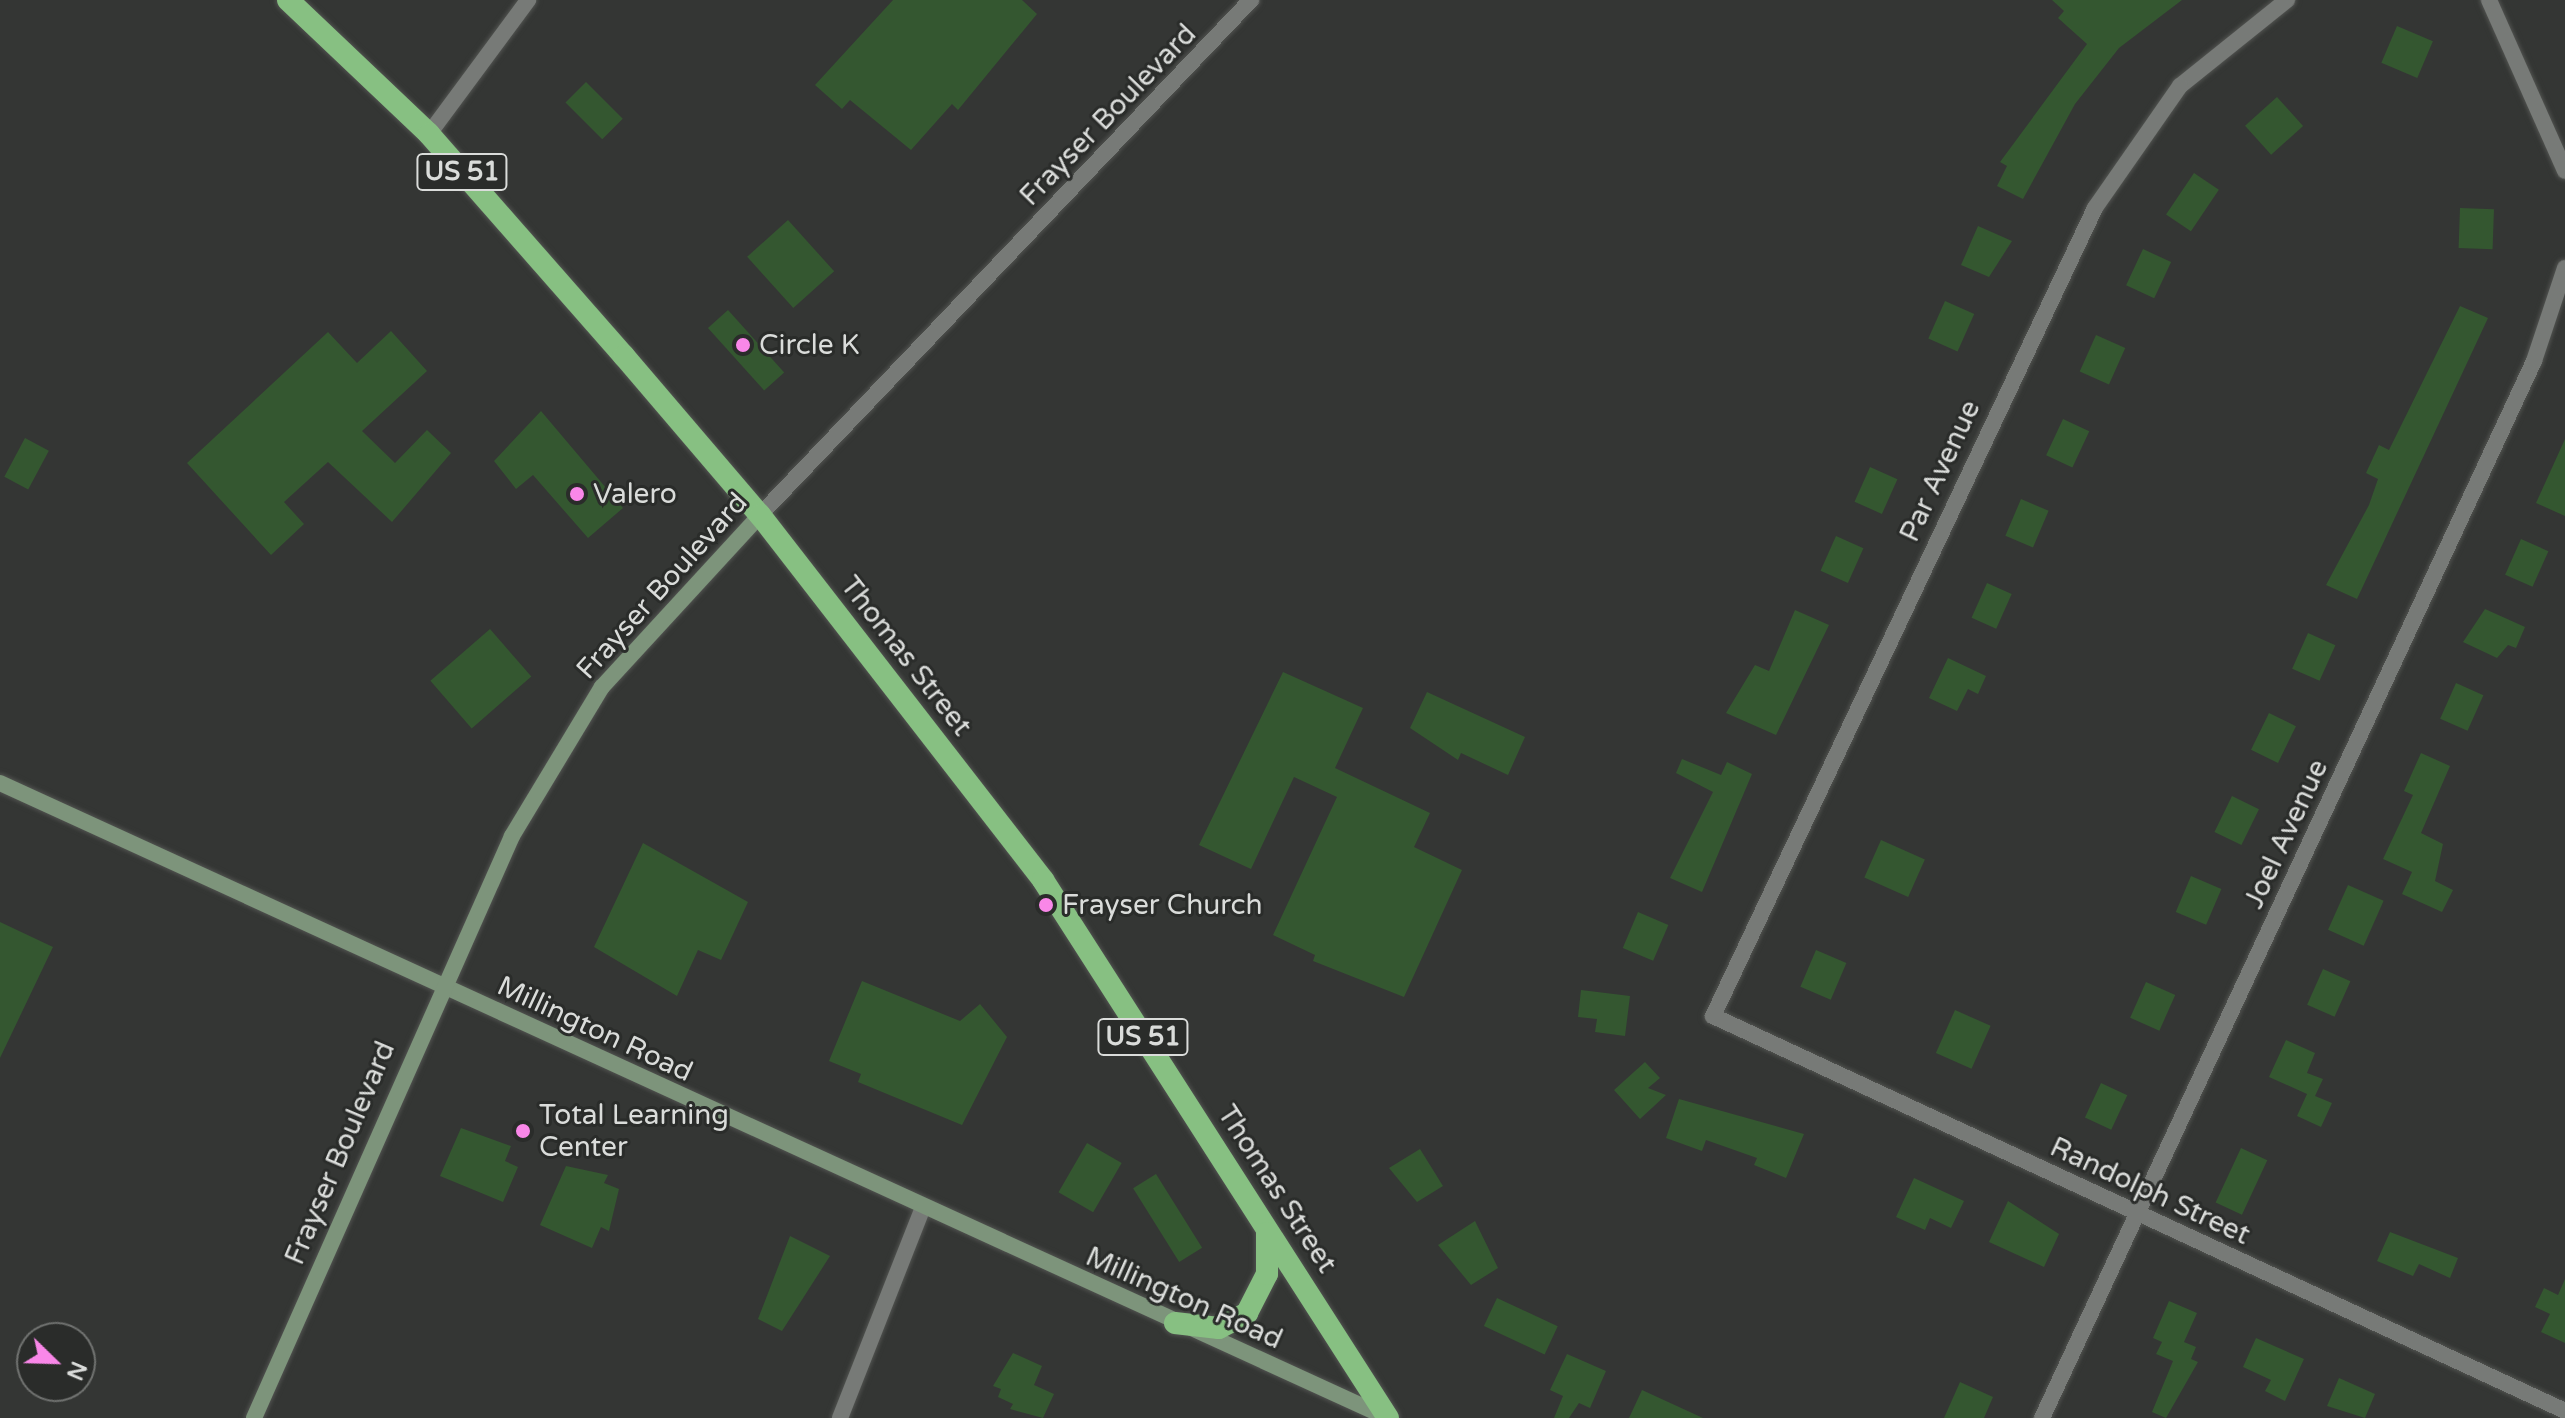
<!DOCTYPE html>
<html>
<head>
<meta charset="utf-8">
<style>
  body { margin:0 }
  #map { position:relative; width:2565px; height:1418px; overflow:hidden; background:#343634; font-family:"Varela Round",sans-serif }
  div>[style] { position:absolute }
  .building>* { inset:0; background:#345730; transform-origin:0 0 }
  .roads { filter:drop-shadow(0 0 2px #515350) drop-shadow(0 0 2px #515350) }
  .minor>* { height:16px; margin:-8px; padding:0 8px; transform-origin:8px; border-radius:8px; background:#777a77 }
  .secondary>* { height:16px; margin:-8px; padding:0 8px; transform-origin:8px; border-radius:8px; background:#7d947b }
  .trunk>* { height:22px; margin:-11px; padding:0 11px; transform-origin:11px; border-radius:11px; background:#87c082 }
  .dots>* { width:22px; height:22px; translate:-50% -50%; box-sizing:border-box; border:4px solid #2a2c2a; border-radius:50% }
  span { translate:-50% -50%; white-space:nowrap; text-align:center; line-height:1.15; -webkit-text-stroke:6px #2a2c2a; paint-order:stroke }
  .shield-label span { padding:2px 6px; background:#2a2c2a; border:2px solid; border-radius:6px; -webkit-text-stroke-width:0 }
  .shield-label { font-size:26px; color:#dadcda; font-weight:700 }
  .street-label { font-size:28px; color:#dadcda }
  .poi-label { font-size:28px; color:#dadcda }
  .left { translate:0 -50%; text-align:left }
  .north { position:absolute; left:16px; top:1322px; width:80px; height:80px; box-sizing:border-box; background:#2a2c2a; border:2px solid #707270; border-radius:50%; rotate:113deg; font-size:22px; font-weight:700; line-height:32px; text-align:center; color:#dadcda }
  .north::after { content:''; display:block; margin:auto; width:28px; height:36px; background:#f987e8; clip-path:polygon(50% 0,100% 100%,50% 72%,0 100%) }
</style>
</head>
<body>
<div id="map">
  <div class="building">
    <div style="clip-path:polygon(893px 0,1022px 0,1037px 14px,958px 110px,952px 104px,911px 150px,850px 100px,842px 109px,815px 85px)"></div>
    <div style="clip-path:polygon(2052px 0,2182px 0,2119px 48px,2075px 104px,2023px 199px,1997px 186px,2007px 166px,2000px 162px,2087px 44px,2058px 18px,2064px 11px)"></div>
    <div style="left:2397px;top:26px;width:39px;height:40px;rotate:23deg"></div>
    <div style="left:586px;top:82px;width:52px;height:29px;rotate:45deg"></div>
    <div style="left:2277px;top:97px;width:39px;height:43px;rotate:48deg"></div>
    <div style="left:2194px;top:173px;width:30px;height:50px;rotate:34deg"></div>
    <div style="left:2460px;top:208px;width:34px;height:40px;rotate:2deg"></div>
    <div style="left:788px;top:220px;width:69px;height:55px;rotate:48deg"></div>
    <div style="clip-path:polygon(1978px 226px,2012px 241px,1989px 277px,1961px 265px)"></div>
    <div style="left:2143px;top:249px;width:31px;height:40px;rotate:25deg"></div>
    <div style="left:1945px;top:301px;width:32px;height:41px;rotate:24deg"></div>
    <div style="clip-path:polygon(2460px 306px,2488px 318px,2357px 599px,2326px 585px,2369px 505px,2378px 479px,2366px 473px,2379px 445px,2389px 450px)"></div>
    <div style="left:728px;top:310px;width:84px;height:27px;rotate:48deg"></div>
    <div style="clip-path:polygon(391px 331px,427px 371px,362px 431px,395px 463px,427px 430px,451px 453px,392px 522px,328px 462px,284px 502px,304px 524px,271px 555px,187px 463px,328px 332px,357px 363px)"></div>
    <div style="left:2096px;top:335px;width:32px;height:40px;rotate:24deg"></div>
    <div style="clip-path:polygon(541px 411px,623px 508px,588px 538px,533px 475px,516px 489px,494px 461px)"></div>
    <div style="left:2063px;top:419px;width:29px;height:40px;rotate:25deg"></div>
    <div style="left:25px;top:438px;width:27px;height:44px;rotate:28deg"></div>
    <div style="clip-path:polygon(2565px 439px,2565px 516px,2536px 503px)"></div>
    <div style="left:1870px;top:467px;width:30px;height:38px;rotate:24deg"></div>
    <div style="left:2021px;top:499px;width:30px;height:40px;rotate:23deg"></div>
    <div style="left:1836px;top:536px;width:30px;height:38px;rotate:24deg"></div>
    <div style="left:2521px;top:539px;width:30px;height:39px;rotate:24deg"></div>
    <div style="left:1987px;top:583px;width:27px;height:38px;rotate:24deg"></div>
    <div style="clip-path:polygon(2485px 609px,2525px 627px,2516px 648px,2508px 645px,2497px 658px,2463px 642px)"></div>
    <div style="clip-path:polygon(1795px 610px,1829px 625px,1776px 735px,1726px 713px,1755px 665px,1769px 671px)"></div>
    <div style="left:490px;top:629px;width:63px;height:79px;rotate:49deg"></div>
    <div style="left:2308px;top:633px;width:30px;height:39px;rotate:24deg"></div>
    <div style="clip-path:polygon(1948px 658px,1986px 676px,1978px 694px,1968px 689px,1957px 711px,1929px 698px)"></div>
    <div style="clip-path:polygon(1283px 672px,1363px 708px,1335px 768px,1430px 813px,1414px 847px,1462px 870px,1404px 997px,1313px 961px,1315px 955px,1273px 935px,1337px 797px,1294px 777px,1251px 869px,1199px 845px)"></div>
    <div style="left:2456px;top:683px;width:30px;height:39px;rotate:24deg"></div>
    <div style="clip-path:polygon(1427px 692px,1525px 737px,1508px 775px,1461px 753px,1458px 760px,1410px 728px)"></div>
    <div style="left:2269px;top:713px;width:30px;height:41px;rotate:26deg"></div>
    <div style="clip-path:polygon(2421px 753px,2450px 766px,2421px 833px,2443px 844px,2435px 881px,2453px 890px,2442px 912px,2402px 894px,2412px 872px,2383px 859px,2413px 795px,2404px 791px)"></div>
    <div style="clip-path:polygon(1682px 759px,1721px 775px,1727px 762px,1752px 774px,1702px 892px,1670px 878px,1713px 792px,1676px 773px)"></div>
    <div style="left:2232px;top:796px;width:30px;height:40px;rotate:26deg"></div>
    <div style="left:1881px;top:840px;width:48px;height:41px;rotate:24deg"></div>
    <div style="clip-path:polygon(643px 843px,748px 902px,721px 960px,698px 950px,677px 996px,594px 947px)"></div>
    <div style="left:2191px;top:876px;width:33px;height:39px;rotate:23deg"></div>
    <div style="left:2348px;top:885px;width:39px;height:49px;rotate:24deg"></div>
    <div style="left:1638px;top:912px;width:33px;height:39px;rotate:23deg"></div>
    <div style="clip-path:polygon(0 922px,53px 947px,0 1058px)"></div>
    <div style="left:1816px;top:950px;width:33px;height:40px;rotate:23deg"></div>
    <div style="left:2323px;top:969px;width:30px;height:39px;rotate:24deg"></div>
    <div style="clip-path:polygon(862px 981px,960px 1021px,980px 1004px,1007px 1037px,962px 1125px,858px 1082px,861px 1074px,829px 1061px)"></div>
    <div style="left:2146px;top:982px;width:32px;height:39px;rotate:24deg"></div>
    <div style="clip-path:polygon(1581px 990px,1630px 996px,1625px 1036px,1595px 1032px,1597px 1019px,1578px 1017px)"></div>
    <div style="left:1955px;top:1010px;width:39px;height:47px;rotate:24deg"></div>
    <div style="clip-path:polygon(2286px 1040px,2315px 1053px,2307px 1073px,2323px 1079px,2315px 1096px,2332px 1103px,2321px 1127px,2297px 1116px,2307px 1094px,2269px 1077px)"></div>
    <div style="clip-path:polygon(1645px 1062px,1660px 1078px,1648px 1088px,1666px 1095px,1640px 1119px,1614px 1090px)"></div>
    <div style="left:2101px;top:1083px;width:29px;height:38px;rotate:25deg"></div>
    <div style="clip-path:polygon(1679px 1099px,1804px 1134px,1786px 1178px,1754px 1165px,1757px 1158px,1706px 1140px,1702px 1151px,1666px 1138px)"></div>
    <div style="clip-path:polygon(461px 1128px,511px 1146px,505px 1161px,518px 1167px,503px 1202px,440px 1176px)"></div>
    <div style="left:1087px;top:1143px;width:40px;height:57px;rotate:30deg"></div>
    <div style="left:2241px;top:1148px;width:29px;height:60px;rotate:25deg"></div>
    <div style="clip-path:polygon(1420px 1149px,1443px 1186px,1417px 1202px,1389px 1168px)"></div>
    <div style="clip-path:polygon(566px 1166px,608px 1175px,604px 1183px,619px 1189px,609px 1231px,601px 1227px,592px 1248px,540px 1225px)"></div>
    <div style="left:1156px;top:1174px;width:87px;height:27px;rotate:58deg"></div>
    <div style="clip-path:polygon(1914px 1178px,1964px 1201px,1951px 1228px,1930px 1218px,1925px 1230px,1896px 1217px)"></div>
    <div style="clip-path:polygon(2008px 1201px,2059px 1234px,2044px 1267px,1989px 1242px)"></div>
    <div style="clip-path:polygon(1475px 1221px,1498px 1268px,1471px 1285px,1438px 1245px)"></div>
    <div style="clip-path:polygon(2390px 1232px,2458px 1258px,2450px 1278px,2419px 1264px,2413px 1276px,2377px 1261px)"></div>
    <div style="clip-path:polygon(790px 1236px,830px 1256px,782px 1331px,758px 1319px)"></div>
    <div style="clip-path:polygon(2565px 1279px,2565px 1343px,2541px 1332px,2550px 1314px,2535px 1307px,2544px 1288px,2558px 1295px)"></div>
    <div style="left:1497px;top:1298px;width:67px;height:31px;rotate:25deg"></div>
    <div style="clip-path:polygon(2169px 1301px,2197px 1313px,2184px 1342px,2196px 1347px,2191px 1359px,2198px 1362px,2166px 1418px,2152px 1412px,2173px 1361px,2156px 1354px,2162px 1342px,2153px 1338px)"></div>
    <div style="clip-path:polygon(2256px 1338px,2304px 1359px,2285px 1401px,2265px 1391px,2271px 1380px,2243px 1367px)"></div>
    <div style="clip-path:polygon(1013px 1353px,1042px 1366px,1034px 1385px,1054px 1394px,1043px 1418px,1010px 1409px,1013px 1404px,998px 1397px,1001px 1389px,993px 1386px)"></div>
    <div style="clip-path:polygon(1567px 1354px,1606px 1371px,1590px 1408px,1579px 1403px,1569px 1418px,1554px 1418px,1563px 1396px,1550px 1390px)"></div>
    <div style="clip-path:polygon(2339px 1378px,2375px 1394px,2365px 1418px,2327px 1406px)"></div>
    <div style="clip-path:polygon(1960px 1382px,1993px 1397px,1984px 1418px,1944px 1418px)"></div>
    <div style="clip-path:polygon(1642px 1390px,1703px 1418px,1629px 1418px)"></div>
  </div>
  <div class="roads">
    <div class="minor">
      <div style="left:2287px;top:0;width:137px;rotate:141.2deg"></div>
      <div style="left:2180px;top:86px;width:149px;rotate:124.9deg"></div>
      <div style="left:2095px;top:208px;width:894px;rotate:115.3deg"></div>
      <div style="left:1713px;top:1016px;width:939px;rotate:24.87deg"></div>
      <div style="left:2489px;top:0;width:187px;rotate:66deg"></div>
      <div style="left:429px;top:134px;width:167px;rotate:-53.5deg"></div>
      <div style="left:760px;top:515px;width:712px;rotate:-46.37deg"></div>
      <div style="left:840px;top:1418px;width:224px;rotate:-68.5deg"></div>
      <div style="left:2042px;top:1418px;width:1166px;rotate:-65.04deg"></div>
      <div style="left:2534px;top:361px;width:98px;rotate:-71.6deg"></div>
    </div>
    <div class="secondary">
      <div style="left:0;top:783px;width:1526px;rotate:24.58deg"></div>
      <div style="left:254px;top:1418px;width:637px;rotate:-66.09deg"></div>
      <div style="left:512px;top:836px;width:174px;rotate:-58.9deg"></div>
      <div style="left:602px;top:687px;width:234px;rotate:-47.4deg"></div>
    </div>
    <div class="trunk">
      <div style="left:288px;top:0;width:195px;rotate:43.5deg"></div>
      <div style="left:429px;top:134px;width:295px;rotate:48.7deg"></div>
      <div style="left:624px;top:356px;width:209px;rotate:49.5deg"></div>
      <div style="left:760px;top:515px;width:462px;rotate:52.2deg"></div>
      <div style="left:1043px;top:880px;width:639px;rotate:57.33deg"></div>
      <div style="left:1175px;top:1323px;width:44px;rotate:6.5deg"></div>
      <div style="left:1219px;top:1328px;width:32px;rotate:-28deg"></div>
      <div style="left:1247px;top:1313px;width:44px;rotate:-62.9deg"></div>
      <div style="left:1267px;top:1274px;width:41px;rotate:-90deg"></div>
    </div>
  </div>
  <div class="dots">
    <div style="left:743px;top:345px;background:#f987e8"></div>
    <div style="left:577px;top:494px;background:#f987e8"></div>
    <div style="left:1046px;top:905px;background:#f987e8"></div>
    <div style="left:523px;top:1131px;background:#f987e8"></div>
  </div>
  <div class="shield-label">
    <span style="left:462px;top:172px">US 51</span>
    <span style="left:1143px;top:1037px">US 51</span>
  </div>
  <div class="street-label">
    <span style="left:1108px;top:115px;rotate:-46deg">Frayser Boulevard</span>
    <span style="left:1940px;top:471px;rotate:-65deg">Par Avenue</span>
    <span style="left:662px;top:586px;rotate:-48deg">Frayser Boulevard</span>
    <span style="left:906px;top:656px;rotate:52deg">Thomas Street</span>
    <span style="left:2286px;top:834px;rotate:-65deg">Joel Avenue</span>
    <span style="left:595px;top:1029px;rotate:25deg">Millington Road</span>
    <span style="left:340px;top:1153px;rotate:-67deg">Frayser Boulevard</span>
    <span style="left:1277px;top:1189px;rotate:57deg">Thomas Street</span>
    <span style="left:2150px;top:1191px;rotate:25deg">Randolph Street</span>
    <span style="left:1184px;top:1298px;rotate:24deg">Millington Road</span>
  </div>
  <div class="poi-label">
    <span class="left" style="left:759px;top:345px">Circle K</span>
    <span class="left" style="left:593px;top:494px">Valero</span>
    <span class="left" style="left:1062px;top:905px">Frayser Church</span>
    <span class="left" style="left:539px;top:1131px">Total Learning<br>Center</span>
  </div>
  <div class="north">N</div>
</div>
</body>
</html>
